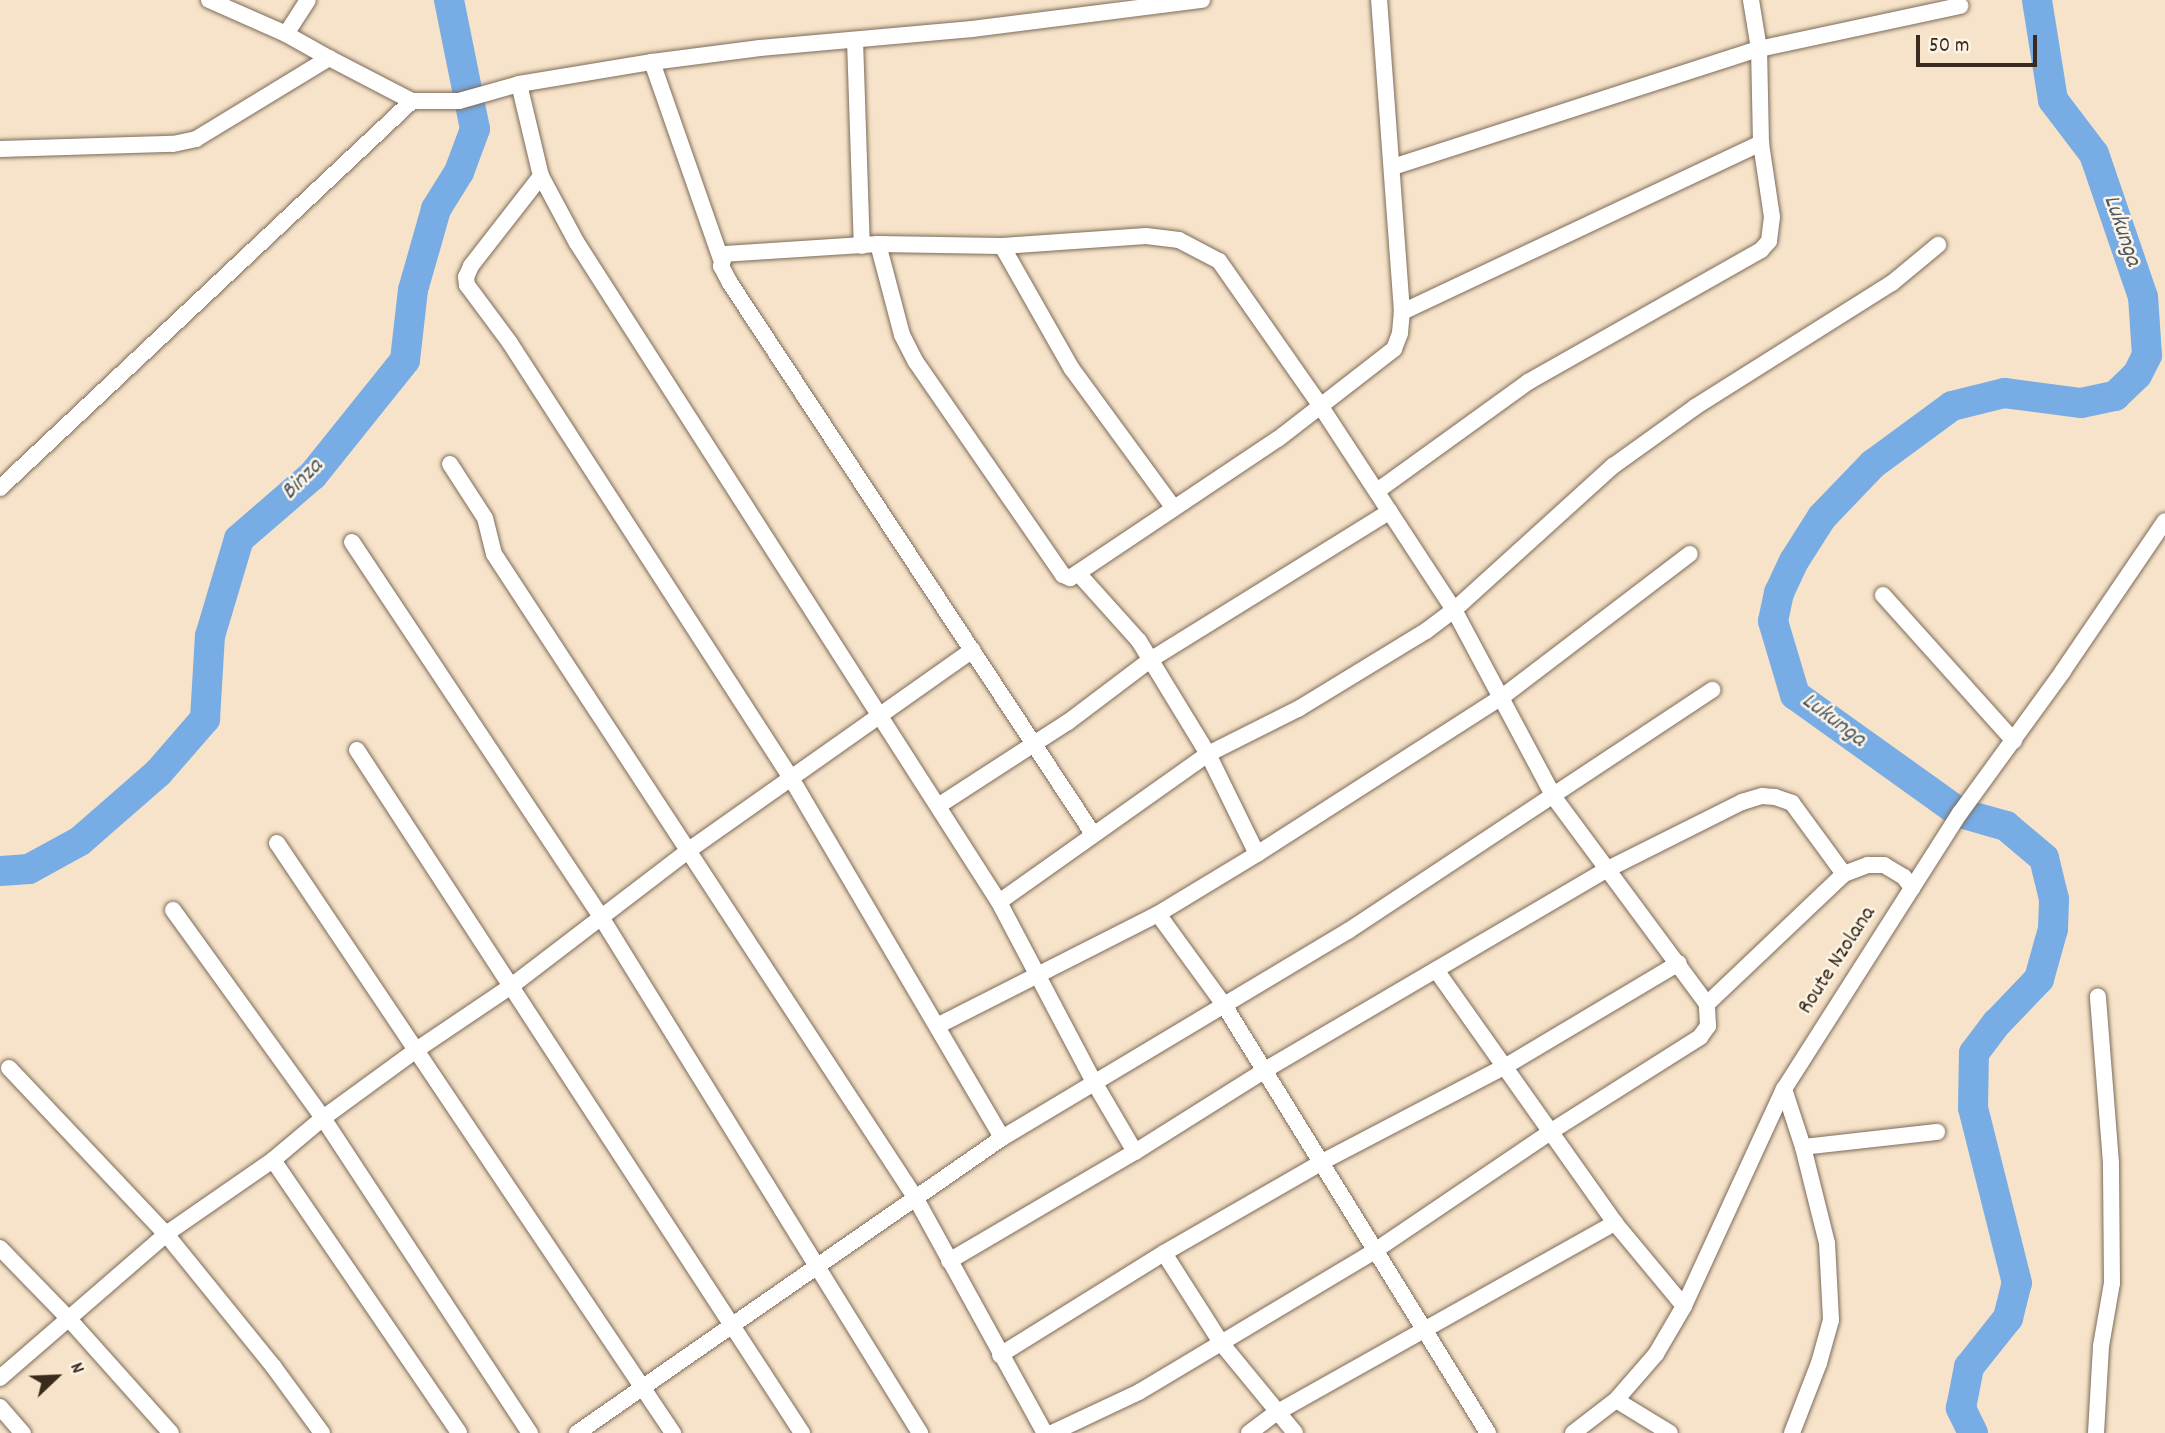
<!DOCTYPE html>
<html>
<head>
<meta charset="utf-8">
<style>
  body { margin:0 }
  #map { position:relative; width:2165px; height:1433px; overflow:hidden; background:#f7e3c9; font-family:Dekko,sans-serif }
  div>[style] { position:absolute }
  .river>* { height:30px; margin:-15px; padding:0 15px; transform-origin:15px; border-radius:15px; background:#77ace5 }
  .roads { filter:drop-shadow(0 0 2px #7d6b5a) drop-shadow(0 0 2px #7d6b5a) }
  .minor>* { height:16px; margin:-8px; padding:0 8px; transform-origin:8px; border-radius:8px; background:#fff }
  span { translate:-50% -50%; white-space:nowrap; text-align:center; line-height:1.15; -webkit-text-stroke:5px #fcf5e5; paint-order:stroke }
  .street-label { font-size:23px; color:#3b2a1e }
  .water-label { font-size:24px; color:#505864; font-style:italic }
  .north { position:absolute; left:21px; top:1342px; width:70px; height:70px; -webkit-text-stroke:5px #fcf5e5; paint-order:stroke; rotate:67deg; font-size:19px; font-weight:700; line-height:28px; text-align:center; color:#3b2a1e }
  .north::after { content:''; display:block; margin:auto; width:24px; height:32px; background:#3b2a1e; clip-path:polygon(50% 0,100% 100%,50% 72%,0 100%) }
  .scale { position:absolute; left:1916px; top:35px; width:121px; height:32px; box-sizing:border-box; border:4px solid #3b2a1e; border-top:0; padding-left:9px; font-size:21px; line-height:24px; white-space:nowrap; color:#3b2a1e; -webkit-text-stroke:5px #fcf5e5; paint-order:stroke }
</style>
</head>
<body>
<div id="map">
  <div class="river">
    <div style="left:0;top:871px;width:29px;rotate:-4deg"></div>
    <div style="left:29px;top:869px;width:58px;rotate:-28.8deg"></div>
    <div style="left:80px;top:841px;width:103px;rotate:-41.1deg"></div>
    <div style="left:158px;top:773px;width:72px;rotate:-49deg"></div>
    <div style="left:205px;top:719px;width:83px;rotate:-86.6deg"></div>
    <div style="left:210px;top:636px;width:101px;rotate:-73.4deg"></div>
    <div style="left:239px;top:539px;width:98px;rotate:-40.9deg"></div>
    <div style="left:313px;top:475px;width:147px;rotate:-51.3deg"></div>
    <div style="left:405px;top:360px;width:70px;rotate:-83.5deg"></div>
    <div style="left:413px;top:290px;width:84px;rotate:-74.1deg"></div>
    <div style="left:436px;top:209px;width:44px;rotate:-58.1deg"></div>
    <div style="left:459px;top:172px;width:46px;rotate:-69.6deg"></div>
    <div style="left:475px;top:129px;width:132px;rotate:-101.4deg"></div>
    <div style="left:1973px;top:1433px;width:28px;rotate:-116deg"></div>
    <div style="left:1961px;top:1408px;width:42px;rotate:-79deg"></div>
    <div style="left:1969px;top:1367px;width:63px;rotate:-51.5deg"></div>
    <div style="left:2008px;top:1318px;width:36px;rotate:-76deg"></div>
    <div style="left:2017px;top:1283px;width:180px;rotate:-104.1deg"></div>
    <div style="left:1973px;top:1108px;width:55px;rotate:-89deg"></div>
    <div style="left:1974px;top:1053px;width:38px;rotate:-53deg"></div>
    <div style="left:1997px;top:1023px;width:61px;rotate:-46.3deg"></div>
    <div style="left:2039px;top:979px;width:52px;rotate:-74.4deg"></div>
    <div style="left:2053px;top:929px;width:30px;rotate:-88deg"></div>
    <div style="left:2054px;top:899px;width:42px;rotate:-103.7deg"></div>
    <div style="left:2044px;top:858px;width:50px;rotate:-139.9deg"></div>
    <div style="left:2006px;top:826px;width:48px;rotate:-164.2deg"></div>
    <div style="left:1960px;top:813px;width:203px;rotate:-144.4deg"></div>
    <div style="left:1795px;top:695px;width:77px;rotate:-106.6deg"></div>
    <div style="left:1773px;top:621px;width:29px;rotate:-78deg"></div>
    <div style="left:1779px;top:593px;width:35px;rotate:-65deg"></div>
    <div style="left:1794px;top:561px;width:52px;rotate:-57.5deg"></div>
    <div style="left:1822px;top:517px;width:74px;rotate:-46.1deg"></div>
    <div style="left:1873px;top:464px;width:98px;rotate:-36.3deg"></div>
    <div style="left:1952px;top:406px;width:54px;rotate:-14deg"></div>
    <div style="left:2004px;top:393px;width:78px;rotate:7.4deg"></div>
    <div style="left:2081px;top:403px;width:35px;rotate:-12deg"></div>
    <div style="left:2115px;top:396px;width:30px;rotate:-44deg"></div>
    <div style="left:2137px;top:375px;width:22px;rotate:-63deg"></div>
    <div style="left:2147px;top:355px;width:58px;rotate:-93.9deg"></div>
    <div style="left:2143px;top:297px;width:151px;rotate:-108.9deg"></div>
    <div style="left:2094px;top:154px;width:68px;rotate:-127.2deg"></div>
    <div style="left:2053px;top:100px;width:101px;rotate:-99.1deg"></div>
  </div>
  <div class="roads">
    <div class="minor">
      <div style="left:209px;top:0;width:84px;rotate:23.8deg"></div>
      <div style="left:286px;top:34px;width:49px;rotate:29.2deg"></div>
      <div style="left:286px;top:34px;width:40px;rotate:-57.1deg"></div>
      <div style="left:855px;top:40px;width:206px;rotate:88.1deg"></div>
      <div style="left:652px;top:62px;width:209px;rotate:70.7deg"></div>
      <div style="left:519px;top:84px;width:95px;rotate:76.6deg"></div>
      <div style="left:541px;top:176px;width:76px;rotate:61.8deg"></div>
      <div style="left:577px;top:243px;width:783px;rotate:57.37deg"></div>
      <div style="left:999px;top:902px;width:204px;rotate:62.2deg"></div>
      <div style="left:1094px;top:1082px;width:81px;rotate:59.6deg"></div>
      <div style="left:0;top:149px;width:173px;rotate:-1.7deg"></div>
      <div style="left:173px;top:144px;width:24px;rotate:-12deg"></div>
      <div style="left:196px;top:139px;width:156px;rotate:-31.3deg"></div>
      <div style="left:329px;top:58px;width:93px;rotate:27.4deg"></div>
      <div style="left:412px;top:101px;width:47px"></div>
      <div style="left:459px;top:101px;width:62px;rotate:-15.8deg"></div>
      <div style="left:519px;top:84px;width:135px;rotate:-9.4deg"></div>
      <div style="left:652px;top:62px;width:109px;rotate:-7.4deg"></div>
      <div style="left:760px;top:48px;width:213px;rotate:-5.1deg"></div>
      <div style="left:972px;top:29px;width:232px;rotate:-7.2deg"></div>
      <div style="left:1393px;top:167px;width:385px;rotate:-17.9deg"></div>
      <div style="left:1759px;top:49px;width:206px;rotate:-12.1deg"></div>
      <div style="left:541px;top:176px;width:114px;rotate:127.9deg"></div>
      <div style="left:471px;top:266px;width:12px;rotate:114deg"></div>
      <div style="left:466px;top:277px;width:8px;rotate:83deg"></div>
      <div style="left:467px;top:285px;width:72px;rotate:53.4deg"></div>
      <div style="left:510px;top:343px;width:518px;rotate:57.14deg"></div>
      <div style="left:791px;top:778px;width:417px;rotate:59.6deg"></div>
      <div style="left:878px;top:244px;width:94px;rotate:75.2deg"></div>
      <div style="left:902px;top:335px;width:30px;rotate:63deg"></div>
      <div style="left:916px;top:362px;width:259px;rotate:55.4deg"></div>
      <div style="left:1063px;top:575px;width:8px;rotate:23deg"></div>
      <div style="left:1070px;top:578px;width:250px;rotate:-33.8deg"></div>
      <div style="left:1278px;top:439px;width:147px;rotate:-37.8deg"></div>
      <div style="left:1394px;top:349px;width:17px;rotate:-69deg"></div>
      <div style="left:1400px;top:333px;width:21px;rotate:-85deg"></div>
      <div style="left:1402px;top:312px;width:313px;rotate:-94.2deg"></div>
      <div style="left:1002px;top:246px;width:142px;rotate:60.4deg"></div>
      <div style="left:1072px;top:369px;width:171px;rotate:53.8deg"></div>
      <div style="left:1402px;top:312px;width:397px;rotate:-25.2deg"></div>
      <div style="left:450px;top:464px;width:64px;rotate:57.1deg"></div>
      <div style="left:485px;top:518px;width:37px;rotate:76deg"></div>
      <div style="left:494px;top:554px;width:769px;rotate:56.79deg"></div>
      <div style="left:915px;top:1197px;width:269px;rotate:61.2deg"></div>
      <div style="left:0;top:488px;width:565px;rotate:-43.21deg"></div>
      <div style="left:1377px;top:491px;width:186px;rotate:-35.8deg"></div>
      <div style="left:1528px;top:382px;width:268px;rotate:-29.5deg"></div>
      <div style="left:1761px;top:250px;width:12px;rotate:-48deg"></div>
      <div style="left:1769px;top:241px;width:24px;rotate:-83deg"></div>
      <div style="left:1772px;top:217px;width:75px;rotate:-98.5deg"></div>
      <div style="left:1761px;top:143px;width:94px;rotate:-91.2deg"></div>
      <div style="left:1759px;top:49px;width:50px;rotate:-99.3deg"></div>
      <div style="left:352px;top:542px;width:450px;rotate:56.4deg"></div>
      <div style="left:601px;top:917px;width:607px;rotate:58.27deg"></div>
      <div style="left:1078px;top:573px;width:91px;rotate:48.1deg"></div>
      <div style="left:1139px;top:641px;width:132px;rotate:58.6deg"></div>
      <div style="left:1208px;top:754px;width:111px;rotate:63.9deg"></div>
      <div style="left:1883px;top:595px;width:196px;rotate:48.1deg"></div>
      <div style="left:357px;top:750px;width:815px;rotate:56.91deg"></div>
      <div style="left:938px;top:806px;width:155px;rotate:-32.9deg"></div>
      <div style="left:1068px;top:722px;width:103px;rotate:-37.1deg"></div>
      <div style="left:1150px;top:660px;width:282px;rotate:-31.8deg"></div>
      <div style="left:277px;top:843px;width:711px;rotate:56.13deg"></div>
      <div style="left:999px;top:902px;width:256px;rotate:-35.3deg"></div>
      <div style="left:1208px;top:754px;width:101px;rotate:-26.6deg"></div>
      <div style="left:1298px;top:709px;width:150px;rotate:-31.4deg"></div>
      <div style="left:1426px;top:631px;width:35px;rotate:-37deg"></div>
      <div style="left:1454px;top:610px;width:215px;rotate:-42.2deg"></div>
      <div style="left:1613px;top:466px;width:101px;rotate:-35.7deg"></div>
      <div style="left:1695px;top:407px;width:233px;rotate:-32.2deg"></div>
      <div style="left:1892px;top:283px;width:60px;rotate:-39.6deg"></div>
      <div style="left:173px;top:910px;width:256px;rotate:54.2deg"></div>
      <div style="left:323px;top:1118px;width:377px;rotate:56.7deg"></div>
      <div style="left:1158px;top:914px;width:112px;rotate:54deg"></div>
      <div style="left:1224px;top:1005px;width:503px;rotate:58.33deg"></div>
      <div style="left:1436px;top:970px;width:310px;rotate:54.7deg"></div>
      <div style="left:1615px;top:1223px;width:108px;rotate:50.3deg"></div>
      <div style="left:1707px;top:1004px;width:189px;rotate:-43.5deg"></div>
      <div style="left:1844px;top:874px;width:26px;rotate:-21deg"></div>
      <div style="left:1868px;top:865px;width:16px"></div>
      <div style="left:1884px;top:865px;width:23px;rotate:31deg"></div>
      <div style="left:1904px;top:877px;width:14px;rotate:54deg"></div>
      <div style="left:937px;top:1026px;width:248px;rotate:-26.9deg"></div>
      <div style="left:1158px;top:914px;width:116px;rotate:-31.2deg"></div>
      <div style="left:1257px;top:854px;width:291px;rotate:-32.7deg"></div>
      <div style="left:1502px;top:697px;width:236px;rotate:-37.3deg"></div>
      <div style="left:9px;top:1068px;width:228px;rotate:46.6deg"></div>
      <div style="left:166px;top:1234px;width:170px;rotate:51deg"></div>
      <div style="left:273px;top:1366px;width:83px;rotate:53.8deg"></div>
      <div style="left:1784px;top:1089px;width:61px;rotate:71.9deg"></div>
      <div style="left:1803px;top:1147px;width:99px;rotate:76deg"></div>
      <div style="left:1827px;top:1243px;width:77px;rotate:87deg"></div>
      <div style="left:1831px;top:1320px;width:45px;rotate:105.6deg"></div>
      <div style="left:1819px;top:1363px;width:75px;rotate:111.1deg"></div>
      <div style="left:1803px;top:1147px;width:135px;rotate:-6.4deg"></div>
      <div style="left:273px;top:1160px;width:330px;rotate:55.7deg"></div>
      <div style="left:0;top:1248px;width:99px;rotate:45.8deg"></div>
      <div style="left:69px;top:1319px;width:153px;rotate:48.2deg"></div>
      <div style="left:1164px;top:1253px;width:108px;rotate:57.5deg"></div>
      <div style="left:1222px;top:1344px;width:115px;rotate:50.6deg"></div>
      <div style="left:949px;top:1261px;width:216px;rotate:-30.4deg"></div>
      <div style="left:1135px;top:1152px;width:154px;rotate:-32.2deg"></div>
      <div style="left:1265px;top:1070px;width:398px;rotate:-30.4deg"></div>
      <div style="left:1608px;top:869px;width:150px;rotate:-26.6deg"></div>
      <div style="left:1742px;top:802px;width:21px;rotate:-17deg"></div>
      <div style="left:1762px;top:796px;width:13px;rotate:4deg"></div>
      <div style="left:1775px;top:797px;width:18px;rotate:19deg"></div>
      <div style="left:1792px;top:803px;width:88px;rotate:53.8deg"></div>
      <div style="left:1000px;top:1355px;width:193px;rotate:-31.9deg"></div>
      <div style="left:1164px;top:1253px;width:182px;rotate:-29.9deg"></div>
      <div style="left:1322px;top:1162px;width:208px;rotate:-27.6deg"></div>
      <div style="left:1506px;top:1066px;width:201px;rotate:-30.8deg"></div>
      <div style="left:0;top:1378px;width:220px;rotate:-40.9deg"></div>
      <div style="left:166px;top:1234px;width:130px;rotate:-34.7deg"></div>
      <div style="left:273px;top:1160px;width:65px;rotate:-40deg"></div>
      <div style="left:323px;top:1118px;width:114px;rotate:-36.1deg"></div>
      <div style="left:415px;top:1051px;width:115px;rotate:-34deg"></div>
      <div style="left:510px;top:987px;width:225px;rotate:-37.4deg"></div>
      <div style="left:689px;top:850px;width:347px;rotate:-35.2deg"></div>
      <div style="left:1616px;top:1400px;width:63px;rotate:31.4deg"></div>
      <div style="left:0;top:1407px;width:35px;rotate:49deg"></div>
      <div style="left:577px;top:1433px;width:517px;rotate:-34.77deg"></div>
      <div style="left:1002px;top:1138px;width:403px;rotate:-30.9deg"></div>
      <div style="left:1348px;top:931px;width:437px;rotate:-33.5deg"></div>
      <div style="left:1052px;top:1433px;width:96px;rotate:-25.2deg"></div>
      <div style="left:1139px;top:1392px;width:276px;rotate:-30.9deg"></div>
      <div style="left:1376px;top:1250px;width:210px;rotate:-34.1deg"></div>
      <div style="left:1550px;top:1132px;width:178px;rotate:-32.3deg"></div>
      <div style="left:1700px;top:1037px;width:14px;rotate:-54deg"></div>
      <div style="left:1708px;top:1026px;width:22px;rotate:-93deg"></div>
      <div style="left:1707px;top:1004px;width:257px;rotate:-126.5deg"></div>
      <div style="left:1554px;top:797px;width:212px;rotate:-118.1deg"></div>
      <div style="left:1454px;top:610px;width:245px;rotate:-123.2deg"></div>
      <div style="left:1320px;top:405px;width:176px;rotate:-125deg"></div>
      <div style="left:1219px;top:261px;width:45px;rotate:-152.3deg"></div>
      <div style="left:1179px;top:240px;width:33px;rotate:-173deg"></div>
      <div style="left:1146px;top:236px;width:144px;rotate:176deg"></div>
      <div style="left:1002px;top:246px;width:124px;rotate:-179.1deg"></div>
      <div style="left:878px;top:244px;width:153px;rotate:176.3deg"></div>
      <div style="left:725px;top:254px;width:13px;rotate:108deg"></div>
      <div style="left:721px;top:266px;width:19px;rotate:62deg"></div>
      <div style="left:730px;top:283px;width:660px;rotate:56.62deg"></div>
      <div style="left:1249px;top:1433px;width:34px;rotate:-37deg"></div>
      <div style="left:1276px;top:1413px;width:389px;rotate:-29.3deg"></div>
      <div style="left:1573px;top:1433px;width:54px;rotate:-37.5deg"></div>
      <div style="left:1616px;top:1400px;width:61px;rotate:-49deg"></div>
      <div style="left:1656px;top:1354px;width:56px;rotate:-59.7deg"></div>
      <div style="left:1684px;top:1306px;width:239px;rotate:-65.3deg"></div>
      <div style="left:1784px;top:1089px;width:327px;rotate:-57.5deg"></div>
      <div style="left:1960px;top:813px;width:175px;rotate:-54deg"></div>
      <div style="left:2063px;top:671px;width:181px;rotate:-55.8deg"></div>
      <div style="left:2096px;top:1433px;width:87px;rotate:-86.7deg"></div>
      <div style="left:2101px;top:1346px;width:64px;rotate:-80.1deg"></div>
      <div style="left:2112px;top:1283px;width:120px;rotate:-90.5deg"></div>
      <div style="left:2111px;top:1163px;width:167px;rotate:-94.5deg"></div>
    </div>
  </div>
  <div class="street-label">
    <span style="left:1838px;top:961px;rotate:-57deg">Route Nzolana</span>
  </div>
  <div class="water-label">
    <span style="left:2121px;top:231px;rotate:71deg">Lukunga</span>
    <span style="left:303px;top:480px;rotate:-45deg">Binza</span>
    <span style="left:1833px;top:721px;rotate:37deg">Lukunga</span>
  </div>
  <div class="north">N</div>
  <div class="scale">50 m</div>
</div>
</body>
</html>
